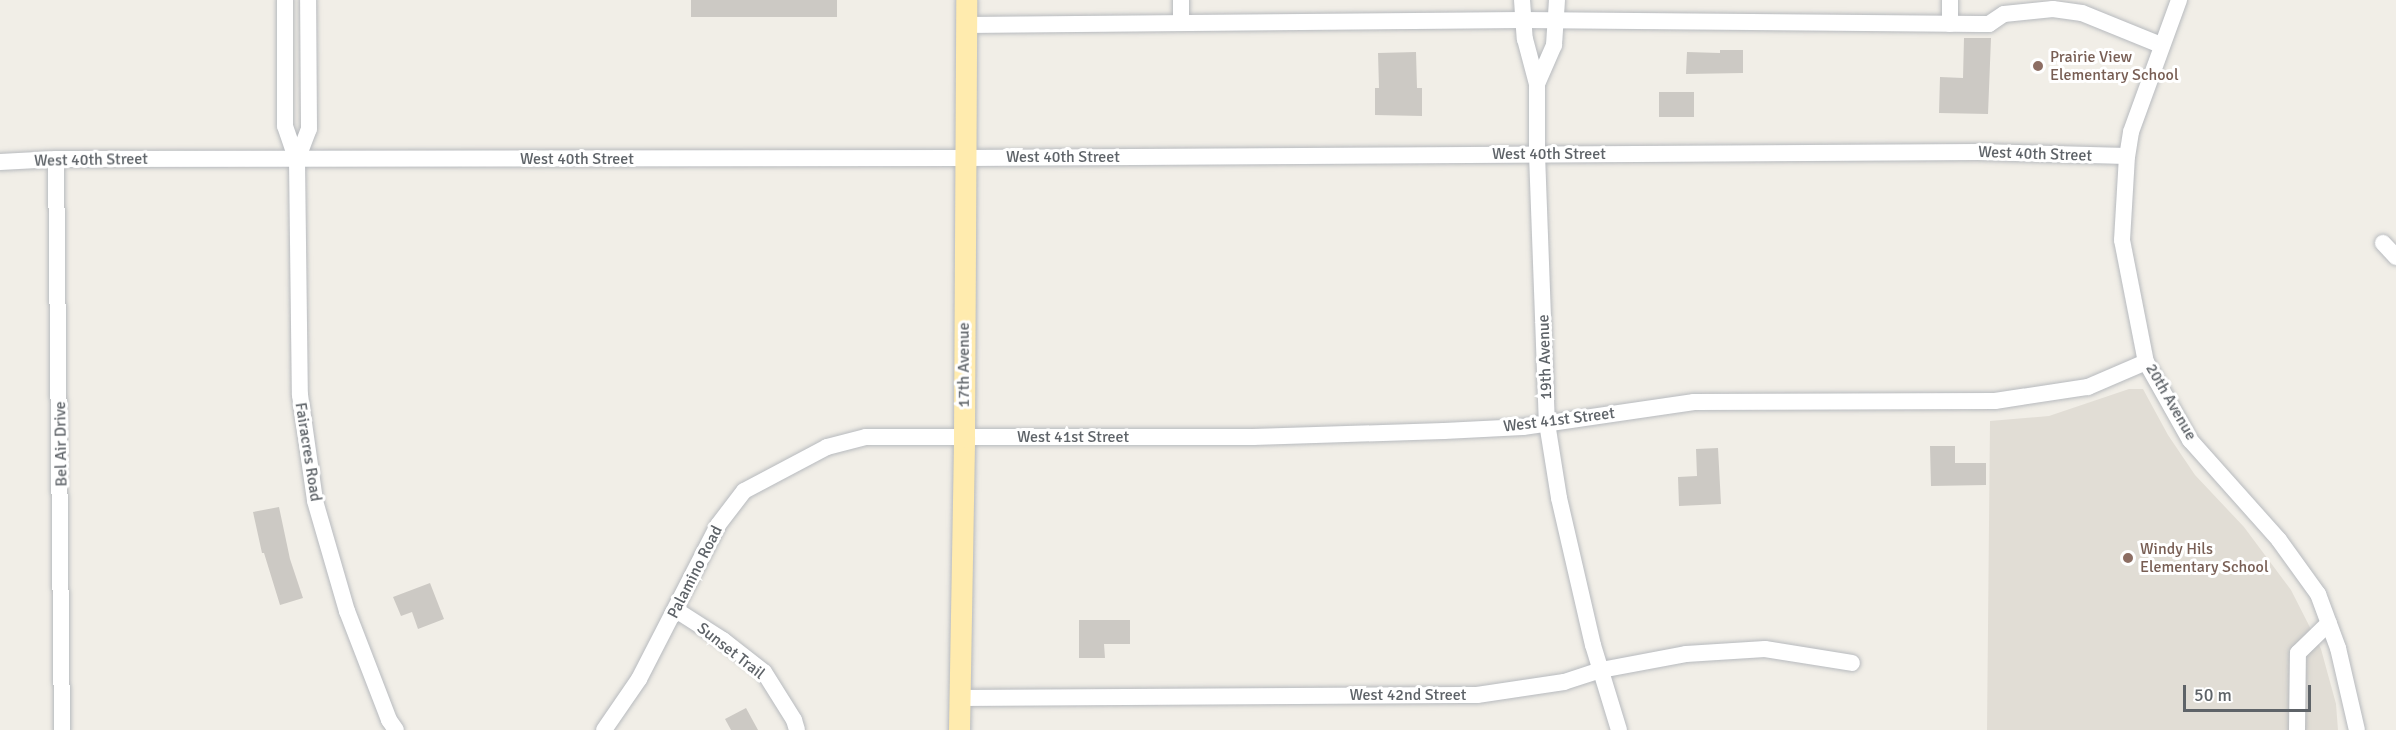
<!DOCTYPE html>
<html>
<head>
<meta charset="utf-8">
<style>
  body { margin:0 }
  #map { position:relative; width:2396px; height:730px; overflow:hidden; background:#f1eee7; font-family:Signika,sans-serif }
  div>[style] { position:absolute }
  .education>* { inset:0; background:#e1ddd5 }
  .building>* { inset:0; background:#ccc9c4; transform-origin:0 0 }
  .roads { filter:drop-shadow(0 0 2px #b7babe) drop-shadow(0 0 2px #b7babe) }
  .minor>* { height:16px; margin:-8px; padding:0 8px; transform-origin:8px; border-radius:8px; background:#fff }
  .major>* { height:21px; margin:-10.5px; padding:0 10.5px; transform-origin:10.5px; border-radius:10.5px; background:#ffebae }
  .dots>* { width:16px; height:16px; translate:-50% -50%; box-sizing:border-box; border:3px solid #fff; border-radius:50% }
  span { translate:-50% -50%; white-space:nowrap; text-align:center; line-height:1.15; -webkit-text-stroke:6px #fff; paint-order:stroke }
  .education-label { font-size:16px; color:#785e54 }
  .left { translate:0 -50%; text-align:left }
  .street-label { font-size:16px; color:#5e6368 }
  .scale { position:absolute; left:2183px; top:685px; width:128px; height:27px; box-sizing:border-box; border:3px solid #5e6368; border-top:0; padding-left:8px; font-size:18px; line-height:21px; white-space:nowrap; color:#5e6368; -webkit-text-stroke:4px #fff; paint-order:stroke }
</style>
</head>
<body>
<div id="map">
  <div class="education">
    <div style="clip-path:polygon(2129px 389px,2143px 389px,2168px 435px,2195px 475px,2244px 527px,2291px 590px,2321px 649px,2336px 704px,2338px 730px,1987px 730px,1990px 421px,2049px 416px)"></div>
  </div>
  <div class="building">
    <div style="left:691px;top:0;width:146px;height:17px"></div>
    <div style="clip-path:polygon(1964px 38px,1991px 38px,1988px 114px,1939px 113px,1940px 77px,1963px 78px)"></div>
    <div style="clip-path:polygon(1720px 50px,1743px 50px,1743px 73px,1686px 74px,1687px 52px,1720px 53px)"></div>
    <div style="clip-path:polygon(1416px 52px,1417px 88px,1422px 88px,1422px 116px,1375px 115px,1375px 88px,1379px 88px,1378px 53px)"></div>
    <div style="left:1659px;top:92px;width:35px;height:25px"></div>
    <div style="clip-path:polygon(1930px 446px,1955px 446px,1955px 463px,1986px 463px,1986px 485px,1931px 486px)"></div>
    <div style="clip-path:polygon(1718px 448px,1721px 504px,1679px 506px,1678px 477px,1697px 476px,1696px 449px)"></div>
    <div style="clip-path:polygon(279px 507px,290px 559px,303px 598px,280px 605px,264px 553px,262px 553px,253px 512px)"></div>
    <div style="clip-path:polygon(430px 583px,444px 619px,418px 629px,412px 612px,401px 616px,393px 597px)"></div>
    <div style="clip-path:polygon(1079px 620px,1130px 620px,1130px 644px,1104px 644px,1105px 658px,1079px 658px)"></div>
    <div style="clip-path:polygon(746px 708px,758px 730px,731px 730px,725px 719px)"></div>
  </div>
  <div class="roads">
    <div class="minor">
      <div style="left:285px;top:0;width:126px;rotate:90deg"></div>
      <div style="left:285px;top:126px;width:36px;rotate:71deg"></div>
      <div style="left:297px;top:160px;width:235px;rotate:89.3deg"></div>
      <div style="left:300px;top:395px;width:107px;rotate:81.9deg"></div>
      <div style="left:315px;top:501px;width:115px;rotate:73.8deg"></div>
      <div style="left:347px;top:611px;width:117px;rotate:68.9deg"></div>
      <div style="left:389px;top:720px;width:12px;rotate:55deg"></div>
      <div style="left:1181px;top:0;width:22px;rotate:90deg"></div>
      <div style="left:1522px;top:0;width:39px;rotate:86deg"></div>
      <div style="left:1525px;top:39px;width:47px;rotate:75.1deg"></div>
      <div style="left:1537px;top:84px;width:70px;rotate:90deg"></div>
      <div style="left:1537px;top:154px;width:269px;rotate:87.9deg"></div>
      <div style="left:1547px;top:423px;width:76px;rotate:80.9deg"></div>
      <div style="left:1559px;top:498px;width:151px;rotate:77deg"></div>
      <div style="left:1593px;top:645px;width:89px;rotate:73deg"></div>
      <div style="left:2179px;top:0;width:140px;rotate:110deg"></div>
      <div style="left:2131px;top:132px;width:24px;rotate:99deg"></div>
      <div style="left:2127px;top:156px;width:84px;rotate:93.4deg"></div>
      <div style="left:2122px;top:240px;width:124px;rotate:78.9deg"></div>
      <div style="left:2146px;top:362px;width:90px;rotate:60.6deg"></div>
      <div style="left:2190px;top:440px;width:134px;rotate:48.3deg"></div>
      <div style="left:2279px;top:540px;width:67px;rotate:54.2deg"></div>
      <div style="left:2318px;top:594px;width:58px;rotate:69.7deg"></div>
      <div style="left:2338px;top:648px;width:84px;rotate:77deg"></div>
      <div style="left:1950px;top:24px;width:24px;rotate:-90deg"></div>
      <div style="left:966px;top:25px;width:556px;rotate:-0.52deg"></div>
      <div style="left:1522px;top:20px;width:467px;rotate:0.5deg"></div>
      <div style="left:1989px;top:24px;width:18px;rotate:-34deg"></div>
      <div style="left:2004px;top:14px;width:49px;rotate:-5.8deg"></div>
      <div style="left:2053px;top:9px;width:29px;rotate:8deg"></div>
      <div style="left:2082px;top:13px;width:85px;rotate:22.1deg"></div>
      <div style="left:1537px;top:84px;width:43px;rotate:-66.4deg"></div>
      <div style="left:1554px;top:45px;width:45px;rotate:-86.2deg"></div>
      <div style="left:56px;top:159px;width:571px;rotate:89.4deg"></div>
      <div style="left:297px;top:160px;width:33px;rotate:-69deg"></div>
      <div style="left:309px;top:129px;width:129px;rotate:-90.4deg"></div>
      <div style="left:0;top:162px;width:56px;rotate:-3.1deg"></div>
      <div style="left:56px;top:159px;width:910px;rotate:-0.06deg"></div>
      <div style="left:966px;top:158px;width:1012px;rotate:-0.34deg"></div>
      <div style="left:1978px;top:152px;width:149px;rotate:1.5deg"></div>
      <div style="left:2383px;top:243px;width:19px;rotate:47deg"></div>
      <div style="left:676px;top:610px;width:56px;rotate:32.6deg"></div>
      <div style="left:723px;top:640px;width:52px;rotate:38deg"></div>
      <div style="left:764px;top:672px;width:57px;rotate:58deg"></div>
      <div style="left:794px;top:720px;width:10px;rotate:73deg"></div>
      <div style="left:959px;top:698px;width:518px;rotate:-0.33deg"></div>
      <div style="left:1477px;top:695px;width:88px;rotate:-8.5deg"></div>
      <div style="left:1564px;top:682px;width:39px;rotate:-18deg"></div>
      <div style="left:1601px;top:670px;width:86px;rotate:-10.7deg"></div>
      <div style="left:1686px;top:654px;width:79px;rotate:-3.6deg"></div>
      <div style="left:1765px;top:649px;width:88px;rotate:9.1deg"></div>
      <div style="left:604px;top:730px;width:62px;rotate:-55.5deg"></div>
      <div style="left:639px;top:679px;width:173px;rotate:-62.8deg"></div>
      <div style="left:718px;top:525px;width:43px;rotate:-52.6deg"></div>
      <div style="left:744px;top:491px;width:94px;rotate:-27.9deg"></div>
      <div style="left:827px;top:447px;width:40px;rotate:-14.4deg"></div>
      <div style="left:866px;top:437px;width:387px"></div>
      <div style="left:1253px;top:437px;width:191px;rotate:-1.8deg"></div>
      <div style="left:1444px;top:431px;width:79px;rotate:-2.9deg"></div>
      <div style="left:1523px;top:427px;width:173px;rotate:-8.3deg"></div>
      <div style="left:1694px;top:402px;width:301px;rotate:-0.2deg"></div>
      <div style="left:1995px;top:401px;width:94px;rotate:-8.6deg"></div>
      <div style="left:2088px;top:387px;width:63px;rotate:-23.3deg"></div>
      <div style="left:2297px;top:730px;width:77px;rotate:-89.3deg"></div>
      <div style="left:2298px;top:653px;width:43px;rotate:-44.1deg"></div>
    </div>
    <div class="major">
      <div style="left:959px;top:730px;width:293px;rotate:-89deg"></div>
      <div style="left:964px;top:437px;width:437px;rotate:-89.7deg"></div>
    </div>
  </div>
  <div class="dots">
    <div style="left:2038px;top:66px;background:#8d6e63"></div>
    <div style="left:2128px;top:558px;background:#8d6e63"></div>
  </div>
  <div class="education-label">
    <span class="left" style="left:2050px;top:66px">Prairie View<br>Elementary School</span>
    <span class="left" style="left:2140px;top:558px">Windy Hils<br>Elementary School</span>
  </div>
  <div class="street-label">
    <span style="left:1549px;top:154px">West 40th Street</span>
    <span style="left:2035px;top:154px;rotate:2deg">West 40th Street</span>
    <span style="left:1063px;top:157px">West 40th Street</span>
    <span style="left:577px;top:159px">West 40th Street</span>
    <span style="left:91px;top:160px;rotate:-1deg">West 40th Street</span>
    <span style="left:1545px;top:357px;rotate:-92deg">19th Avenue</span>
    <span style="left:964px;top:365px;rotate:-90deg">17th Avenue</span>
    <span style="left:2171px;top:402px;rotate:60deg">20th Avenue</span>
    <span style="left:1559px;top:420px;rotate:-7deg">West 41st Street</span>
    <span style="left:1073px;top:437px">West 41st Street</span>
    <span style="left:61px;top:444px;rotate:-91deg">Bel Air Drive</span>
    <span style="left:308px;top:452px;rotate:81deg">Fairacres Road</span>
    <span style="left:695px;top:572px;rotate:-63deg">Palamino Road</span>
    <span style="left:731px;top:651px;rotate:38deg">Sunset Trail</span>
    <span style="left:1408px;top:695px">West 42nd Street</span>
  </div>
  <div class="scale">50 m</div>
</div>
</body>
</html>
